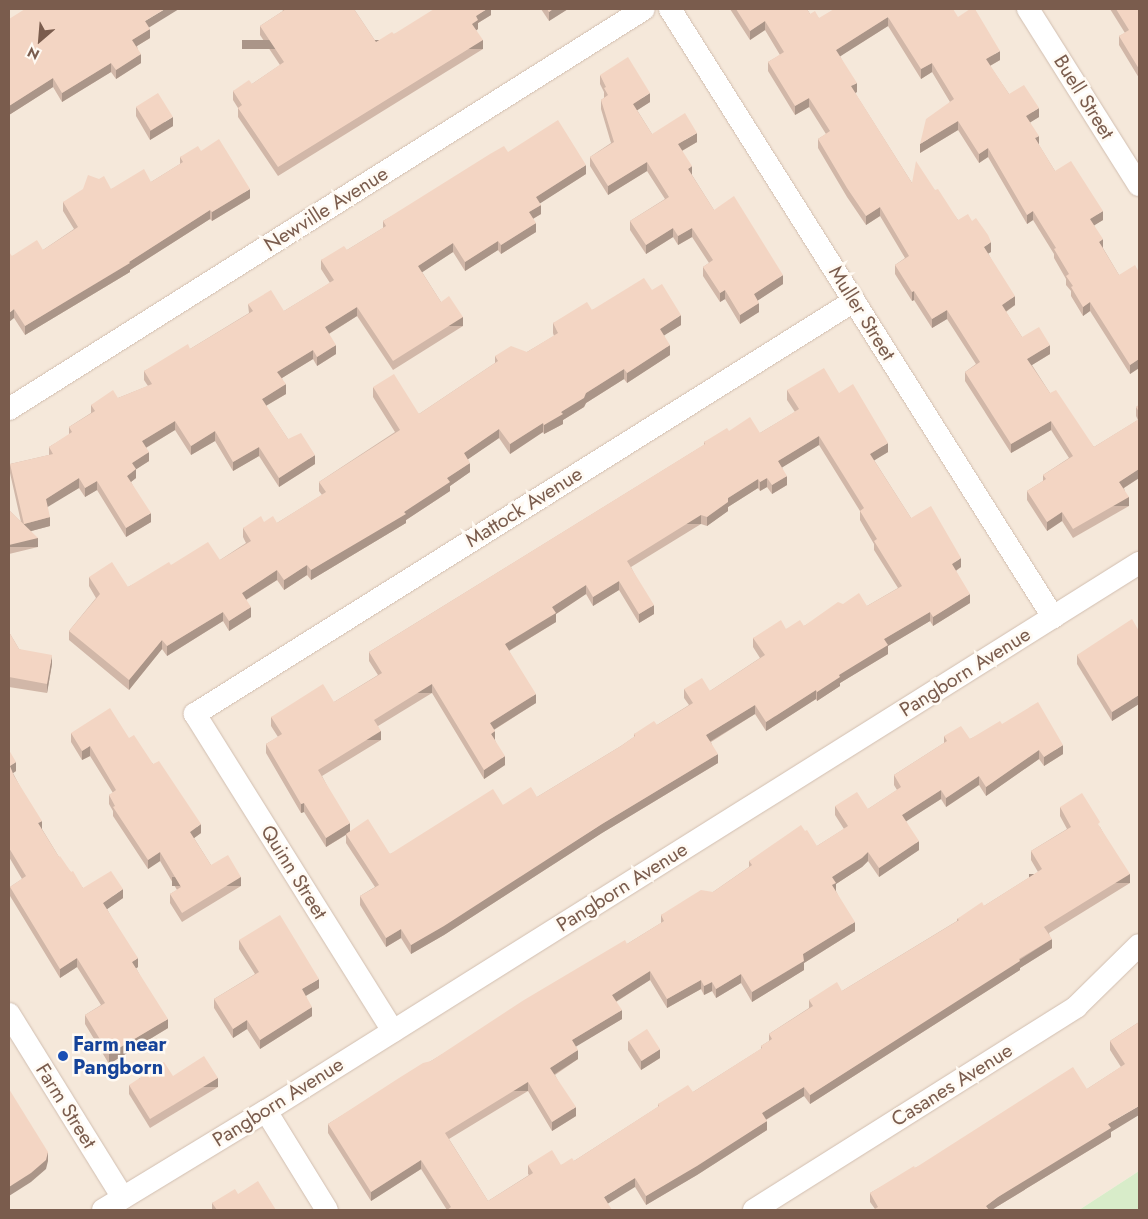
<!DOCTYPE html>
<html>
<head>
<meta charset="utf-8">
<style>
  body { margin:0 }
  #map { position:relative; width:1148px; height:1219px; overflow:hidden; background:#fdf6ec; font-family:Jost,sans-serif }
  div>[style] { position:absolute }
  .residential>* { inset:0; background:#f5e8da }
  .green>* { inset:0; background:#d8ecc9 }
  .roads { filter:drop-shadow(0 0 1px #d1beb0) drop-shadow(0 0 1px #d1beb0) }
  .minor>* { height:22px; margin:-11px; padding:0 11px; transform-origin:11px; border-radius:11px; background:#fff }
  .wall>* { inset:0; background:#d1b7a8 }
  .shaded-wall>* { inset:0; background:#aa9588; transform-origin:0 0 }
  .building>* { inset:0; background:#f3d5c3; transform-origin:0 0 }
  .dots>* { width:14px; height:14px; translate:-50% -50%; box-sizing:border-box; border:2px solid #fffaf3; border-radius:50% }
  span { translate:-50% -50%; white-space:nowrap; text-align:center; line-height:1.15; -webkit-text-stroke:5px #fffaf3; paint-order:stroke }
  .street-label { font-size:20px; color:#7a5c4d }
  .transit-label { font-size:20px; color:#164399; font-weight:700 }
  .left { translate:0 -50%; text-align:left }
  .frame { position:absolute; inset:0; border:10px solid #7a5c4d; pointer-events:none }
  .north { position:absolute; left:15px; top:15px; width:50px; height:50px; -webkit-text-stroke:4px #fffaf3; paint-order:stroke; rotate:207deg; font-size:14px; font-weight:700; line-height:20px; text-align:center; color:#7a5c4d }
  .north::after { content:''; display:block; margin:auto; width:18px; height:22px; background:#7a5c4d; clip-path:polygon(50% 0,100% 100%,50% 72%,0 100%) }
</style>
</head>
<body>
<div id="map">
  <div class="residential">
    <div style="clip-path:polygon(9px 9px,1139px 9px,1139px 1171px,1079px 1210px,9px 1210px)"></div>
  </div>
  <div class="green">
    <div style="clip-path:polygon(1139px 1171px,1139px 1210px,1079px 1210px)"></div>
  </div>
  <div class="roads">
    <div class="minor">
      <div style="left:670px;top:9px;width:719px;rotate:57.79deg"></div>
      <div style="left:1028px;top:9px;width:208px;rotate:57.8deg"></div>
      <div style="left:9px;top:409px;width:750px;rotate:-32.21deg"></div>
      <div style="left:9px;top:1014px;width:216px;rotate:58.2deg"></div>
      <div style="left:393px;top:1031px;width:374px;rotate:-122deg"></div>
      <div style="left:195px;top:714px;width:778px;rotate:-32.08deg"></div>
      <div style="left:266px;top:1111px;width:116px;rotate:58.4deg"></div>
      <div style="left:103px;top:1210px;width:191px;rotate:-31.3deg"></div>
      <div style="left:266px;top:1111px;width:1031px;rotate:-32.12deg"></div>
      <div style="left:754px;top:1210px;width:381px;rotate:-32.2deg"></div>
      <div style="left:1076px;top:1007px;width:88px;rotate:-44.5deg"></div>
    </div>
  </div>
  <div class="wall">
    <div style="clip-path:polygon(282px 9px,354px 9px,376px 42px,394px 34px,491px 9px,491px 15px,478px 23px,478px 29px,476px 30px,483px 49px,278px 176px,238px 117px,238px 108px,233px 100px,233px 91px,252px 84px,280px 65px,260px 35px,260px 26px,283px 11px)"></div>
    <div style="clip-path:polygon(541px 9px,568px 9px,549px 21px)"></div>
    <div style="clip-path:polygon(730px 9px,807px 9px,810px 14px,819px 18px,958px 17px,1000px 60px,990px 66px,1009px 94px,1039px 117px,1030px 122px,1039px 145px,1055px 171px,1103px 220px,1094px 225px,1103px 248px,1119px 275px,1139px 272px,1139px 368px,1130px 374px,1090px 311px,1083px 316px,1071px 296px,1071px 291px,1066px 285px,1066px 279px,1054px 258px,1054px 254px,1033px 220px,1027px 224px,988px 157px,979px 163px,958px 130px,920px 153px,950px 102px,932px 72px,921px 79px,888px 26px,840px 56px,857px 92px,855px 93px,912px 183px,935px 190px,958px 220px,991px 252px,988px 253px,1015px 305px,1006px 312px,1022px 337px,1050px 354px,1032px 365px,1050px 393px,1094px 447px,1138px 420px,1136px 416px,1136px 407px,1139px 405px,1139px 478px,1124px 488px,1129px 506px,1073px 538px,1062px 521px,1047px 531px,1027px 500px,1027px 491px,1043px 481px,1043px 475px,1069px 458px,1051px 430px,1011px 453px,965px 381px,965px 372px,976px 364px,947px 319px,932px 328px,914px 300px,912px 301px,895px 274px,895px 265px,905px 258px,880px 216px,866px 225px,847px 197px,818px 148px,818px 139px,826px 134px,809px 107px,795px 115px,768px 71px,768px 62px,780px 55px,765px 30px,750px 40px)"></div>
    <div style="clip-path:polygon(1110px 9px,1139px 9px,1139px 78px,1119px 45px,1119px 36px,1125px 33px)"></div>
    <div style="clip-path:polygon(9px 19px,149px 27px,150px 38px,137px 46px,141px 63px,116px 79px,111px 72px,62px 102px,53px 87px,9px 115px)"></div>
    <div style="clip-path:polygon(600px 75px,650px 102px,637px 110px,652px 134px,697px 142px,682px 151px,692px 175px,714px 210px,783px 284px,758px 300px,759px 312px,740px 324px,725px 299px,720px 302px,703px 276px,703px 267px,709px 263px,692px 237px,678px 245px,673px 237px,646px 254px,630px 230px,630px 221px,665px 199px,647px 171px,608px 195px,590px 166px,590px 157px,611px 143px,601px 109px,601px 100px,604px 98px,604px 92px,600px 84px)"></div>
    <div style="clip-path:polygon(136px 107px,173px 126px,150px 140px,136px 116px)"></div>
    <div style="clip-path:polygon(201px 151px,250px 198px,212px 221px,210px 219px,130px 270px,130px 272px,25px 335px,14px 318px,12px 256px,43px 250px,74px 229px,63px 211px,63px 202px,111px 189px,151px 182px,180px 164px,180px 157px)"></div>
    <div style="clip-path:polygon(508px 152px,586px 174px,540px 203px,541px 214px,533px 219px,536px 232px,501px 254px,498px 250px,465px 271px,453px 252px,422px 272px,441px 302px,463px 326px,393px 370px,357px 316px,329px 334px,336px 354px,317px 366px,313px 359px,282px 378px,286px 394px,266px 406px,288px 439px,315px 464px,279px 487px,259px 456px,233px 471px,215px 441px,191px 455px,175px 430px,146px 448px,149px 461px,136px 469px,136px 478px,131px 482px,151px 522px,126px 537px,97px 490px,85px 497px,79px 488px,47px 506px,50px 526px,31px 531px,38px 547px,9px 554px,9px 510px,21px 522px,10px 473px,10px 464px,49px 455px,49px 447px,69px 435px,69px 427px,91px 413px,91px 405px,118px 398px,148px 386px,144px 380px,144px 371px,190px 349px,249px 313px,248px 304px,284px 311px,330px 283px,321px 269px,321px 260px,347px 250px,383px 228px,383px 221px)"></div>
    <div style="clip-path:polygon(652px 290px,681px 325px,664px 335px,670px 355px,627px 383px,624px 379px,586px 403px,584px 407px,563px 420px,563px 424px,544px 434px,543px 432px,510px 454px,499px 438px,468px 459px,470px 472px,450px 486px,450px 491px,406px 520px,406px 523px,311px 580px,307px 575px,284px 590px,277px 580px,246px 600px,251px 617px,229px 631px,223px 621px,167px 656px,162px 649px,129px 690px,69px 640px,69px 631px,96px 598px,89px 586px,89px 577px,128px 587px,171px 565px,220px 560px,246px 543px,243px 537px,243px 528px,264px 522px,277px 523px,322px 495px,319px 491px,319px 482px,395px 432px,373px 397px,373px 387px,419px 414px,495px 363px,495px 356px,527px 352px,554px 336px,553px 333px,553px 323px)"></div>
    <div style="clip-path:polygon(evenodd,787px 390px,839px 393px,888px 452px,874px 460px,911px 518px,961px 567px,956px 571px,970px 603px,933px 626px,930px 621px,888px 646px,888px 654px,840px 683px,840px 686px,817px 701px,816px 699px,766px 731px,755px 714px,711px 742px,718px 763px,602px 833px,444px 935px,411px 954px,401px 938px,386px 947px,360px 905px,360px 896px,375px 887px,346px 843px,346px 835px,326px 847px,304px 812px,301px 813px,266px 753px,266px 744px,278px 737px,271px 726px,271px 717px,334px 702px,378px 675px,369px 661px,369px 652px,704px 445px,704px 442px,729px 431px,760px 433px,795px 412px,787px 400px,787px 390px,819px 445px,860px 511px,860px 520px,874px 544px,874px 550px,898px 588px,867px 606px,843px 604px,804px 626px,786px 629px,753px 638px,753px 647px,760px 658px,710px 691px,684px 689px,684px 698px,689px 705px,657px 725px,634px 734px,634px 737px,621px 746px,537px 797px,503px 805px,390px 854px,350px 831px,322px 776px,381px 740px,378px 726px,432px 693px,484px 779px,505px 765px,495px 740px,494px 730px,536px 703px,509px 651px,556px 622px,556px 614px,586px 594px,593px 606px,619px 590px,639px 623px,654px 614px,631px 567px,701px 524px,707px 526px,728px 511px,728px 507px,758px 488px,760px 491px,767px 487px,772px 494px,787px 485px,782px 467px,819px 445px)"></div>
    <div style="clip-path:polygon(1139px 631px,1139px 704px,1112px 721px,1077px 664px,1077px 655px)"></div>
    <div style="clip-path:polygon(9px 632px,19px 649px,52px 664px,47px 693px,9px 687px)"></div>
    <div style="clip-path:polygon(1002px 724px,1063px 754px,1044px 766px,1039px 759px,986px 796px,979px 785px,946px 807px,941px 799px,906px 821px,919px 850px,879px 877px,868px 861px,862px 867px,836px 884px,836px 891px,855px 931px,804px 963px,804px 970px,752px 1002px,741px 983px,716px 998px,712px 991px,704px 995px,701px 989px,667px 1008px,650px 980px,616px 1002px,622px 1019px,576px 1046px,578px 1059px,555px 1075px,576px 1116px,552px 1131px,528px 1091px,449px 1139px,488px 1201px,529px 1175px,528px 1174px,528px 1165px,561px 1165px,574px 1161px,658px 1107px,658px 1104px,693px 1092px,761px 1049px,761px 1046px,769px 1041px,769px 1034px,809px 1008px,809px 1000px,842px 991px,957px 921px,957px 919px,984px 906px,1038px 872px,1031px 860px,1031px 851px,1067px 829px,1060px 816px,1060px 807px,1100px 827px,1130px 883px,1049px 933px,1052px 948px,1020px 968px,1020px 970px,810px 1104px,804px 1096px,766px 1120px,767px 1130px,697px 1175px,646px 1205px,635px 1187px,447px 1210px,421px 1169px,371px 1201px,328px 1133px,328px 1124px,431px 1061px,627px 944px,661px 923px,661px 915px,713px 892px,749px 867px,749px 861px,817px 846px,844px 829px,835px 815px,835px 806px,868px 809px,897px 790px,894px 785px,894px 775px,944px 743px,944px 736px,970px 739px)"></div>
    <div style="clip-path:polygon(71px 733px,129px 738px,153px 764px,201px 833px,194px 838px,211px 865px,241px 886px,182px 922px,170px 903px,170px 894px,177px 890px,160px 861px,148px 869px,113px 816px,113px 811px,109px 804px,109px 795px,113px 793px,90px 756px,82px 760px,71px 742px)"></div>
    <div style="clip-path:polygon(9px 750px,16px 771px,13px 773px,42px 829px,59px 857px,83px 888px,123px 898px,107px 909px,138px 967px,136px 968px,168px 1028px,109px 1064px,85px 1024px,85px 1015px,101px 1005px,77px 967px,60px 978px,10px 896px,10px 887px,22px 879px,9px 857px)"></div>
    <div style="clip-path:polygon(239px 940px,319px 988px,306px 996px,312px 1016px,260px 1049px,247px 1029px,233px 1038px,214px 1008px,214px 999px,255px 974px,239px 949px)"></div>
    <div style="clip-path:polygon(1139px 1022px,1111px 1132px,1111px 1137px,998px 1206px,875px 1209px,870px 1202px,870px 1193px,915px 1168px,1087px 1089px,1121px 1067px,1110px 1050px,1110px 1041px)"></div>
    <div style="clip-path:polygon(628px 1041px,660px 1058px,641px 1070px,628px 1050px)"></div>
    <div style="clip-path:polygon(129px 1085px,218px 1087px,150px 1128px,129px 1094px)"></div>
    <div style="clip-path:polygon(238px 1194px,276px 1210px,212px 1210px,212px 1203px)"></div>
  </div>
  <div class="shaded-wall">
    <div style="clip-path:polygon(165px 9px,179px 9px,145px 30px,145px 21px)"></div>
    <div style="clip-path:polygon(487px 9px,491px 9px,491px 15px,478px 23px,478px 29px,472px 33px,472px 24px,476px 16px)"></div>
    <div style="clip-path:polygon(553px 9px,568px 9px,549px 21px,549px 12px)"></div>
    <div style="clip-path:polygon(888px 17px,888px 26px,836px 59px,836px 50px)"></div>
    <div style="clip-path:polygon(765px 21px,765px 30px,750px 40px,750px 31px)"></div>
    <div style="clip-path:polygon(150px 29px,150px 38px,132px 49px,132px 40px)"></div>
    <div style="left:483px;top:40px;width:9px;height:241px;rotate:90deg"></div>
    <div style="clip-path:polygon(1000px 51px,1000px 60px,986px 68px,986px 59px)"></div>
    <div style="clip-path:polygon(141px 54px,141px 63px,116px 79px,116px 70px)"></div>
    <div style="clip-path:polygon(111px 63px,111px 72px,62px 102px,62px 93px)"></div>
    <div style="clip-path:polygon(932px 63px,932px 72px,921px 79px,921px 69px)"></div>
    <div style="clip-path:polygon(53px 78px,53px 87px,9px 115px,9px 106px)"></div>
    <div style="clip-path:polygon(857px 83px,857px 92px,851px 95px,851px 86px)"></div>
    <div style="clip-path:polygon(650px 93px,650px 102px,633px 113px,633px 104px)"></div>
    <div style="clip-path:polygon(809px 98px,809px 107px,795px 115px,795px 106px)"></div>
    <div style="clip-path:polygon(1039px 108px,1039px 117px,1026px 125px,1026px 116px)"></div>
    <div style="clip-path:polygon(173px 117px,173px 126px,150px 140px,150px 131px)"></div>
    <div style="clip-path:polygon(958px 121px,958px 130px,920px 153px,920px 144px)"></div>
    <div style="clip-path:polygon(697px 133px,697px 142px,678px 153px,678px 144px)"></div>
    <div style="clip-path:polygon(1039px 136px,1039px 145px,1035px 138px)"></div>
    <div style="clip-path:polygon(988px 148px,988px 157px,979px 163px,979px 154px)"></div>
    <div style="clip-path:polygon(647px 162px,647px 171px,608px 195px,608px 186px)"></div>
    <div style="clip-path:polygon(586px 165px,586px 174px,536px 206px,536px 197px)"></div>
    <div style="clip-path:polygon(692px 166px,692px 175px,688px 169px)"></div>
    <div style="clip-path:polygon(250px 189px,250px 198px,212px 221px,212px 212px)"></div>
    <div style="clip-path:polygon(541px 205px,541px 214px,529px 221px,529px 212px)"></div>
    <div style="clip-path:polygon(880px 207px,880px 216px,866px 225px,866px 216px)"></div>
    <div style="clip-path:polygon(210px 210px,210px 219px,130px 270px,130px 272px,25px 335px,25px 326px,129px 262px)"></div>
    <div style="clip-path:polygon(1033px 211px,1033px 220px,1027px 224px,1027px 215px)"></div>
    <div style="clip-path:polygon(1103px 211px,1103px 220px,1090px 228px,1090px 219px)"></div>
    <div style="clip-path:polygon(536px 223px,536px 232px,501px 254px,501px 245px)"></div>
    <div style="clip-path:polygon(673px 228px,673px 237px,646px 254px,646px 245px)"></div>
    <div style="clip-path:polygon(692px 228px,692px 237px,678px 245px,678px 236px)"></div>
    <div style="clip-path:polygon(1103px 239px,1103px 248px,1099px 242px)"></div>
    <div style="clip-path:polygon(498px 241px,498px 250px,465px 271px,465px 262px)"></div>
    <div style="clip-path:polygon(991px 242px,991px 252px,984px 256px,984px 247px)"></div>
    <div style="clip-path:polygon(453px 243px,453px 252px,418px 275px,418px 266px)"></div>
    <div style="clip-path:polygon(783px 275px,783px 284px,754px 303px,754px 294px)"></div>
    <div style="clip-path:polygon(725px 290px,725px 299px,720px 302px,720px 293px)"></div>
    <div style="clip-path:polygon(914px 291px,914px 300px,912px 301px,912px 292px)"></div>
    <div style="clip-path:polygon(1015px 296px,1015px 305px,1002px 314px,1002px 305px)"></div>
    <div style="clip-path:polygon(1090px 302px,1090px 311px,1083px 316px,1083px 307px)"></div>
    <div style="clip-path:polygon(759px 303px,759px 312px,740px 324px,740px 315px)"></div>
    <div style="clip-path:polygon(357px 307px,357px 316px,325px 336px,325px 327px)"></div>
    <div style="clip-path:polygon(14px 309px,14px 318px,9px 322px,9px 313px)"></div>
    <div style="clip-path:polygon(947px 310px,947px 319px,932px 328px,932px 319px)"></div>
    <div style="clip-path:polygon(681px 315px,681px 325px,660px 338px,660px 329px)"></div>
    <div style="left:463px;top:317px;width:9px;height:83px;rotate:90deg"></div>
    <div style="clip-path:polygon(336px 345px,336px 354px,317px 366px,317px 357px)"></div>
    <div style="clip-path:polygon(670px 345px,670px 355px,627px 383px,627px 373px)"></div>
    <div style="clip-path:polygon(1050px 345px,1050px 354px,1027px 368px,1027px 359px)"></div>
    <div style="clip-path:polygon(313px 350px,313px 359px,277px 381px,277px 372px)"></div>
    <div style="clip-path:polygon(1139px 359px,1139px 368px,1130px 374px,1130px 365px)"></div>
    <div style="clip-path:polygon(624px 369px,624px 379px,586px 403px,584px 407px,563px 420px,563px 424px,544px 434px,544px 425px,586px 393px)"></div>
    <div style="clip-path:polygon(286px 384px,286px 394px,262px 408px,262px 399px)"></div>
    <div style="clip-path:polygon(175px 421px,175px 430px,142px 450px,142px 441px)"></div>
    <div style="clip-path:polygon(1051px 421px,1051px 430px,1011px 453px,1011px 444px)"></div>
    <div style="clip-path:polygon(543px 423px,543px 432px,510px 454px,510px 444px)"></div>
    <div style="clip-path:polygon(499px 429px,499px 438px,464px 462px,464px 453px)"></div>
    <div style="clip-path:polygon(215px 431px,215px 441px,191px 455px,191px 446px)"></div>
    <div style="clip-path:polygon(819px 436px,819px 445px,778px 470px,778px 461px)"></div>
    <div style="clip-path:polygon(888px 443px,888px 452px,870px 463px,870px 454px)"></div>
    <div style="clip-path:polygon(259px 447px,259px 456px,233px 471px,233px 462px)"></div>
    <div style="clip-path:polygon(149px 452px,149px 461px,132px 472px,132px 463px)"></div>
    <div style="clip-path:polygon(315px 455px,315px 464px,279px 487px,279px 478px)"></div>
    <div style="clip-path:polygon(470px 463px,470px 472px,450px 486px,450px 491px,406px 520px,406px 523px,311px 580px,311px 570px,404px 512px,447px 478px)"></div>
    <div style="clip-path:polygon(136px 469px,136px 478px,127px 485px,127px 476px)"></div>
    <div style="clip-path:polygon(1139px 469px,1139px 478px,1119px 491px,1119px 482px)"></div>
    <div style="clip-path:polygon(787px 476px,787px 485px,772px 494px,772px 485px)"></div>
    <div style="clip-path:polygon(79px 478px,79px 488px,46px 508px,46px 499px)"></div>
    <div style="clip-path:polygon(767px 478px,767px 487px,760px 491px,760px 482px)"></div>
    <div style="clip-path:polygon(758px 479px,758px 488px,728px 507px,728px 511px,707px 526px,707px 517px,728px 498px)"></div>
    <div style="clip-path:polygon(97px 481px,97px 490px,85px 497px,85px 488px)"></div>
    <div style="left:1129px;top:497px;width:9px;height:64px;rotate:90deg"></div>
    <div style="clip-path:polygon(1062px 512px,1062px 521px,1047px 531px,1047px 522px)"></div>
    <div style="clip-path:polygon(151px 513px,151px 522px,126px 537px,126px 528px)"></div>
    <div style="left:701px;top:515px;width:9px;height:87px;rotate:90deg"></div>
    <div style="clip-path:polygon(50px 517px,50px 526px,24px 533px,24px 524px)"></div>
    <div style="left:38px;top:538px;width:9px;height:30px;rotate:90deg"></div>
    <div style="clip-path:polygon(961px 558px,961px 567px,952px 573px,952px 564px)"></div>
    <div style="clip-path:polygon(307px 565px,307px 575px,284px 590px,284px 580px)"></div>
    <div style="clip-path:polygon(277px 570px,277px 580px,242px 602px,242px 593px)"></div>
    <div style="clip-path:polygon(619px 581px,619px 590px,593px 606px,593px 597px)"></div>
    <div style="clip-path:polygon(586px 585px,586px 594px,556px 614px,556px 622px,505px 653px,505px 644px,552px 607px)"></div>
    <div style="clip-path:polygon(970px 594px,970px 603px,933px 626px,933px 617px)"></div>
    <div style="clip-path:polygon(654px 605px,654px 614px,639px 623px,639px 614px)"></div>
    <div style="clip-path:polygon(251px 607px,251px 617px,229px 631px,229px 621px)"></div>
    <div style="clip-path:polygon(223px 612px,223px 621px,167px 656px,167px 646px)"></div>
    <div style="clip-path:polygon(930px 612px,930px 621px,888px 646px,888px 654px,840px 683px,840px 686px,817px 701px,817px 692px,884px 639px)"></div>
    <div style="clip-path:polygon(162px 640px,162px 649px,129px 690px,129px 680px)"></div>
    <div style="clip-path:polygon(52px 655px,52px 664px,47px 693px,47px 684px)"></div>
    <div style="left:432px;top:684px;width:9px;height:68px;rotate:90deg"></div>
    <div style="clip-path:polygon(816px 690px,816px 699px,766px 731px,766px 722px)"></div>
    <div style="clip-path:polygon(536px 694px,536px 703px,490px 732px,490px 723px)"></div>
    <div style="clip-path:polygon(1139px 695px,1139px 704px,1112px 721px,1112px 712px)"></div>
    <div style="clip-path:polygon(755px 705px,755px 714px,706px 744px,706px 735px)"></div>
    <div style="left:381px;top:731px;width:9px;height:74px;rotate:90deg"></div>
    <div style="clip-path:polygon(495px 731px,495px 740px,491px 734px)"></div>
    <div style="clip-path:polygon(1063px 745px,1063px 754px,1044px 766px,1044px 757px)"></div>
    <div style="clip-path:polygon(90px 746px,90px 756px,82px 760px,82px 751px)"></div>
    <div style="clip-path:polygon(1039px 750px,1039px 759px,986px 796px,986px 787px)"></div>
    <div style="clip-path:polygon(718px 754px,718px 763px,602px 833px,444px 935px,411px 954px,411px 945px,602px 824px)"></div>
    <div style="clip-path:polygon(505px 756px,505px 765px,484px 779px,484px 770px)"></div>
    <div style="clip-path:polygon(16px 762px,16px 771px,10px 775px,10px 766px)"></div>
    <div style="clip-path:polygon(979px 776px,979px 785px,946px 807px,946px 798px)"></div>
    <div style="clip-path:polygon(941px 790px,941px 799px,902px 824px,902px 815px)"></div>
    <div style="clip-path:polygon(304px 803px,304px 812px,301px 813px,301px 804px)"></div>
    <div style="clip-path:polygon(42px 821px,42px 830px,38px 823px)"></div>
    <div style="clip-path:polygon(350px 823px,350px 832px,326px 847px,326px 838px)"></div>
    <div style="clip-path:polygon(201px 824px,201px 833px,190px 841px,190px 832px)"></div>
    <div style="clip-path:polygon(919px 841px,919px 850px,879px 877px,879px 868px)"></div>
    <div style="clip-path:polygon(160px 852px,160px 861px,148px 869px,148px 860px)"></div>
    <div style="clip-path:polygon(868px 852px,868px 861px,862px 867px,836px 884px,836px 892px,832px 895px,832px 877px)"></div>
    <div style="left:1130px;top:874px;width:9px;height:101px;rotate:90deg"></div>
    <div style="left:241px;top:877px;width:9px;height:69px;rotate:90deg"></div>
    <div style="clip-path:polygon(123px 889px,123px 898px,103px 912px,103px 903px)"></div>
    <div style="clip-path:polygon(855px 922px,855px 931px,804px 963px,804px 970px,752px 1002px,752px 992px,803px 954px)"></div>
    <div style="clip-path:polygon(401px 929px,401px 938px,386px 947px,386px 938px)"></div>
    <div style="clip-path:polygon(1052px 939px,1052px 948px,1020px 968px,1020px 970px,810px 1104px,810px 1095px)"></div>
    <div style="clip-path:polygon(77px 958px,77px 967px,60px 978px,60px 969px)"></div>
    <div style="clip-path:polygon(138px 958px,138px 967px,132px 971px,132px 962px)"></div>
    <div style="clip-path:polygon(650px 971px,650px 980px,612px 1004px,612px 995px)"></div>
    <div style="clip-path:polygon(741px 974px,741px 983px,716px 998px,716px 989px)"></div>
    <div style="clip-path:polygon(319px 979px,319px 988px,302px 998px,302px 989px)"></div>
    <div style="clip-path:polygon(701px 980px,701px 989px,667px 1008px,667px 999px)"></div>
    <div style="clip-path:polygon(712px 982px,712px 991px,704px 995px,704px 986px)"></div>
    <div style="clip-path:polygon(312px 1007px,312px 1016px,260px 1049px,260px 1040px)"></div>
    <div style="clip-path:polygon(622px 1010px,622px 1019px,572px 1049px,572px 1040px)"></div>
    <div style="clip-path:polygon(168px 1019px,168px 1028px,109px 1064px,109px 1054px)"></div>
    <div style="clip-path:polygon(247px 1020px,247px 1029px,233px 1038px,233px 1029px)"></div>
    <div style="clip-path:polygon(660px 1049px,660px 1058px,641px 1070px,641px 1061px)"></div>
    <div style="clip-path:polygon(578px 1050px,578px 1059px,550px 1077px,550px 1068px)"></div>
    <div style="left:218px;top:1078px;width:9px;height:79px;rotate:90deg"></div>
    <div style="left:528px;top:1082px;width:9px;height:97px;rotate:90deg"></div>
    <div style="clip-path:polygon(804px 1087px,804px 1096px,762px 1122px,762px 1113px)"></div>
    <div style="clip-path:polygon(1139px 1106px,1139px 1115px,1111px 1132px,1111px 1137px,998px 1206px,992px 1210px,986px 1210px,986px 1206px,998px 1197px,1108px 1124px)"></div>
    <div style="clip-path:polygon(576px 1107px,576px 1116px,552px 1131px,552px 1122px)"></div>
    <div style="clip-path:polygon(767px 1121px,767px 1130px,697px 1175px,646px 1205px,646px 1196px)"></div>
    <div style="clip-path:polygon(48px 1152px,48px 1161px,46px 1169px,31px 1182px,9px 1196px,9px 1187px)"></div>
    <div style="clip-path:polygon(421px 1160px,421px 1169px,371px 1201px,371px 1192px)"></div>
    <div style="clip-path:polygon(635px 1178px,635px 1187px,604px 1206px,604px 1197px)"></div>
  </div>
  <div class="building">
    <div style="clip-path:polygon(25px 9px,165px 9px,145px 21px,150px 29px,132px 40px,141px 54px,116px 70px,111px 63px,62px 93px,53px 78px,9px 106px,9px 19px)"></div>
    <div style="clip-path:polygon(286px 9px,354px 9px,376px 42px,392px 32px,394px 34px,434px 9px,487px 9px,476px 16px,478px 20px,472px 24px,483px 40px,278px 167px,238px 108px,242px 105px,233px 91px,249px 80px,252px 84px,284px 62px,260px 26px)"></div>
    <div style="clip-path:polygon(547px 9px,553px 9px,549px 12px)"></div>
    <div style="clip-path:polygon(736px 9px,807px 9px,810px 14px,815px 11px,819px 18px,834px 9px,953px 9px,958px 17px,970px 9px,975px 9px,1000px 51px,986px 59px,1009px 94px,1024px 85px,1039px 108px,1026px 116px,1039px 136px,1035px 138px,1055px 171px,1071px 161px,1103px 211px,1090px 219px,1103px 239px,1099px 242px,1119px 275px,1135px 265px,1139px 272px,1139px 359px,1130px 365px,1090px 302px,1083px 307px,1071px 287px,1073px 286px,1066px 276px,1069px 274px,1054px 249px,1056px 248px,1033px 211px,1027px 215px,988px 148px,979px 154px,958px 121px,920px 144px,926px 119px,954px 99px,932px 63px,921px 69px,888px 17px,836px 50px,857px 83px,851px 86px,912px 183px,916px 161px,935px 190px,938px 189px,958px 220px,968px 214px,972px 221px,976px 218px,988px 235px,991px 242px,984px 247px,1015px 296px,1002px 305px,1022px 337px,1039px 327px,1050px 345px,1027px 359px,1050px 393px,1056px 390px,1094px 447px,1139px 419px,1139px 469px,1119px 482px,1129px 497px,1073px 529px,1062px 512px,1047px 522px,1027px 491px,1046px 479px,1043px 475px,1073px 456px,1051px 421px,1011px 444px,965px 372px,980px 362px,947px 310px,932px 319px,914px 291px,912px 292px,895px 265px,909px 256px,880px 207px,866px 216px,847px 188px,818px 139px,830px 131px,809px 98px,795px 106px,768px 62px,784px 52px,765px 21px,750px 31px)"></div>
    <div style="clip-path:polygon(1116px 9px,1139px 9px,1139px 69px,1119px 36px,1129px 30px)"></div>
    <div style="clip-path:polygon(628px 57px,650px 93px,633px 104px,652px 134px,685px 113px,697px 133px,678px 144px,692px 166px,688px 169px,714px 210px,734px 196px,783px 275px,754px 294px,759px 303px,740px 315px,725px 290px,720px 293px,703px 267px,713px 260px,692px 228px,678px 236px,673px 228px,646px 245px,630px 221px,669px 197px,647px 162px,608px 186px,590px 157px,614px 142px,601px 100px,608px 95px,604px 88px,606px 87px,600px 75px)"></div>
    <div style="left:158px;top:93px;width:28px;height:26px;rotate:58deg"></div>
    <div style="clip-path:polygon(558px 120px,586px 165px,536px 197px,541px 205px,529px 212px,536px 223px,501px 245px,498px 241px,465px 262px,453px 243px,418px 266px,441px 302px,449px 296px,463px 317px,393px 361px,357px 307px,325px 327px,336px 345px,317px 357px,313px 350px,277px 372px,286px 384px,262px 399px,288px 439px,301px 433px,315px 455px,279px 478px,259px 447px,233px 462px,215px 431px,191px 446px,175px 421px,142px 441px,149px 452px,132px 463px,136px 469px,127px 476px,151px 513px,126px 528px,97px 481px,85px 488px,79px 478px,46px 499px,50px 517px,24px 524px,10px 464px,53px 454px,49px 447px,72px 432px,69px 427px,95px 411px,91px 405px,113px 390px,118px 398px,152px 384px,144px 371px,188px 344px,190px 349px,253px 311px,248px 304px,271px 290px,284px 311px,334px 280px,321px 260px,344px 246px,347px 250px,386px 226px,383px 221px,490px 154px,504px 146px,508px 152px)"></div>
    <div style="clip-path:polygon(219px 139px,250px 189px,212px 212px,210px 210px,129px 262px,130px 263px,25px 326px,14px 309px,9px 313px,9px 252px,12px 256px,37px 240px,43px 250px,78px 227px,63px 202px,83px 189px,88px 175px,99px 179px,104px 176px,111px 189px,144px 169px,151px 182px,183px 162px,180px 157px,198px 146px,201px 151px)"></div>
    <div style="clip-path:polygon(644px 278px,652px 290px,662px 284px,681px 315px,660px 329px,670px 345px,627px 373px,624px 369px,586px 393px,584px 398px,561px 412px,563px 414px,544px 425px,543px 423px,510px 444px,499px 429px,464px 453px,470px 463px,447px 478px,450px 482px,404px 512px,406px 514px,311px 570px,307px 565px,284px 580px,277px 570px,242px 593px,251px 607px,229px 621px,223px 612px,167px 646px,162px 640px,129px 680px,69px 631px,100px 594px,89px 577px,112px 562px,128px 587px,169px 562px,171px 565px,208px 542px,220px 560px,251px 541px,243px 528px,261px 516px,264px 522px,273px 516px,277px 523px,326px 492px,319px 482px,400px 430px,373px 387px,394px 374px,419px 414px,498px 361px,495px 356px,511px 346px,527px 352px,558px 333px,553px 323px,587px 302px,592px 310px)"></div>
    <div style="clip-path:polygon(824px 368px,839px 393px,853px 384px,888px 443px,870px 454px,911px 518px,931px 506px,961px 558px,952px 564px,970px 594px,933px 617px,930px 612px,884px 639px,888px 645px,839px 675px,840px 677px,817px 692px,816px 690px,766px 722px,755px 705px,706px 735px,718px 754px,602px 824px,444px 926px,411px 945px,401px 929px,386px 938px,360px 896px,379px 885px,346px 834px,368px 819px,390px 854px,493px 789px,503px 805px,531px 787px,537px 797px,621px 746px,635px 736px,634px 734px,654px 721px,657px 725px,693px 703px,684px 689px,702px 678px,710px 691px,765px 655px,753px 638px,781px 620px,786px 629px,800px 620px,804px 626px,838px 602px,843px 604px,859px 593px,867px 606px,902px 586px,874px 541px,877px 539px,860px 511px,864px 508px,819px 436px,778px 461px,787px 476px,772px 485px,767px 478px,760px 482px,758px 479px,728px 498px,728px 502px,707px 517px,701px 515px,627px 561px,654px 605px,639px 614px,619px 581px,593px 597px,586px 585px,552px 607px,556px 613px,505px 644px,536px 694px,490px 723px,495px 731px,491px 734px,505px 756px,484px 770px,432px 684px,374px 720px,381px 731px,318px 770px,350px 823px,326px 838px,304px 803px,301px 804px,266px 744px,282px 734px,271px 717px,323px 684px,334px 702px,382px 673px,369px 652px,705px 444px,704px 442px,727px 428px,729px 431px,750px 417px,760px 433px,799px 409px,787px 390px)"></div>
    <div style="clip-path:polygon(1139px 405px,1139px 412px,1136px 407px)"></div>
    <div style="clip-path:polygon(9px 510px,38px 538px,9px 545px)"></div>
    <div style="clip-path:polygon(1132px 619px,1139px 631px,1139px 695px,1112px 712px,1077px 655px)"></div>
    <div style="clip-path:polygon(9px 632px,19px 649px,52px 655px,47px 684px,9px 677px)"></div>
    <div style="clip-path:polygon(1038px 702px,1063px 745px,1044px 757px,1039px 750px,986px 787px,979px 776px,946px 798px,941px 790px,902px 815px,919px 841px,879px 868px,868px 852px,862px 858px,832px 877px,836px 883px,832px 885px,855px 922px,803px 954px,804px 961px,752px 992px,741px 974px,716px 989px,712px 982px,704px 986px,701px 980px,667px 999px,650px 971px,612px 995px,622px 1010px,572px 1040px,578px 1050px,550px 1068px,576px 1107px,552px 1122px,528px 1082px,445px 1133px,488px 1201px,533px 1173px,528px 1165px,552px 1150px,561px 1165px,572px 1158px,574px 1161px,659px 1106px,658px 1104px,688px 1085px,693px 1092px,762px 1048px,761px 1046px,772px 1039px,769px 1034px,813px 1006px,809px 1000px,837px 982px,842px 991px,959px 920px,957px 919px,982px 902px,984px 906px,1042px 869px,1031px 851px,1071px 827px,1060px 807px,1082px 793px,1100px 822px,1098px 824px,1130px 874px,1044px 927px,1052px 939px,1019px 959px,1020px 961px,810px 1095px,804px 1087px,762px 1113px,767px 1121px,697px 1166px,646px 1196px,635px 1178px,604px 1197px,612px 1210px,447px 1210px,451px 1207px,421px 1160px,371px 1192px,328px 1124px,399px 1078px,423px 1063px,431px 1061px,524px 1000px,625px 940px,627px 944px,664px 921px,661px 915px,688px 898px,701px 890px,713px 892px,752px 865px,749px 861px,801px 825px,805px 831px,807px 830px,817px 846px,848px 826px,835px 806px,857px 792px,868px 809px,901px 787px,894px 775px,947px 741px,944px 736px,961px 726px,970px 739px,1000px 721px,1002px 724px)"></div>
    <div style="clip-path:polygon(110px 708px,129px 738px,134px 735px,153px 764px,159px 761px,201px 824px,190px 832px,211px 865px,228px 855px,241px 877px,182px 913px,170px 894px,181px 887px,160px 852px,148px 860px,113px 807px,115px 806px,109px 795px,116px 790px,90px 746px,82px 751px,71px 733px)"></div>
    <div style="clip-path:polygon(9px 750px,16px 762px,10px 766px,14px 776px,42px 821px,38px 823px,59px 857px,60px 856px,71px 872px,73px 871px,83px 888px,111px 871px,123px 889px,103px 903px,138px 958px,132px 962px,168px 1019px,109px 1054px,85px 1015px,105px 1003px,77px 958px,60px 969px,10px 887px,26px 876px,9px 848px)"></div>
    <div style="clip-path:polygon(280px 915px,319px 979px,302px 989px,312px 1007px,260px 1040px,247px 1020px,233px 1029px,214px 999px,259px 972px,239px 940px)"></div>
    <div style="clip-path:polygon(1139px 1022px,1139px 1106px,1108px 1124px,1111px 1128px,998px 1197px,986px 1206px,989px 1210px,873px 1210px,878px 1207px,870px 1193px,914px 1166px,915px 1168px,1073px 1067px,1087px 1089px,1125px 1064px,1110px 1041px)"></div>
    <div style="left:647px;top:1029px;width:24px;height:22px;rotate:57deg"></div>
    <div style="clip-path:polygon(204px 1056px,218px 1078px,150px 1119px,129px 1085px,164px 1062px,173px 1076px)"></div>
    <div style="clip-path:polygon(9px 1089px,48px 1152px,46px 1160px,31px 1173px,9px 1187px)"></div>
    <div style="clip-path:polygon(258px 1181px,276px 1210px,217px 1210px,212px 1203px,235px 1189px,238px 1194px)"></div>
  </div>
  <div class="dots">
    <div style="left:63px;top:1056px;background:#1a4fb4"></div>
  </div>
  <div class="street-label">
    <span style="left:1084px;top:97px;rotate:58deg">Buell Street</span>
    <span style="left:326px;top:209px;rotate:-32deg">Newville Avenue</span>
    <span style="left:862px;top:313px;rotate:58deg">Muller Street</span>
    <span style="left:524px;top:507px;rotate:-32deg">Mattock Avenue</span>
    <span style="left:965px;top:672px;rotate:-32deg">Pangborn Avenue</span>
    <span style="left:294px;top:872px;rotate:58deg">Quinn Street</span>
    <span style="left:622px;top:887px;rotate:-32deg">Pangborn Avenue</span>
    <span style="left:952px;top:1085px;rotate:-32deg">Casanes Avenue</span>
    <span style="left:278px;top:1102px;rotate:-32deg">Pangborn Avenue</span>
    <span style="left:66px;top:1106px;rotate:58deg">Farm Street</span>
  </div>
  <div class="transit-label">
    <span class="left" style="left:73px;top:1056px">Farm near<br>Pangborn</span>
  </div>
  <div class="frame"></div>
  <div class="north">N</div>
</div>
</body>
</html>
